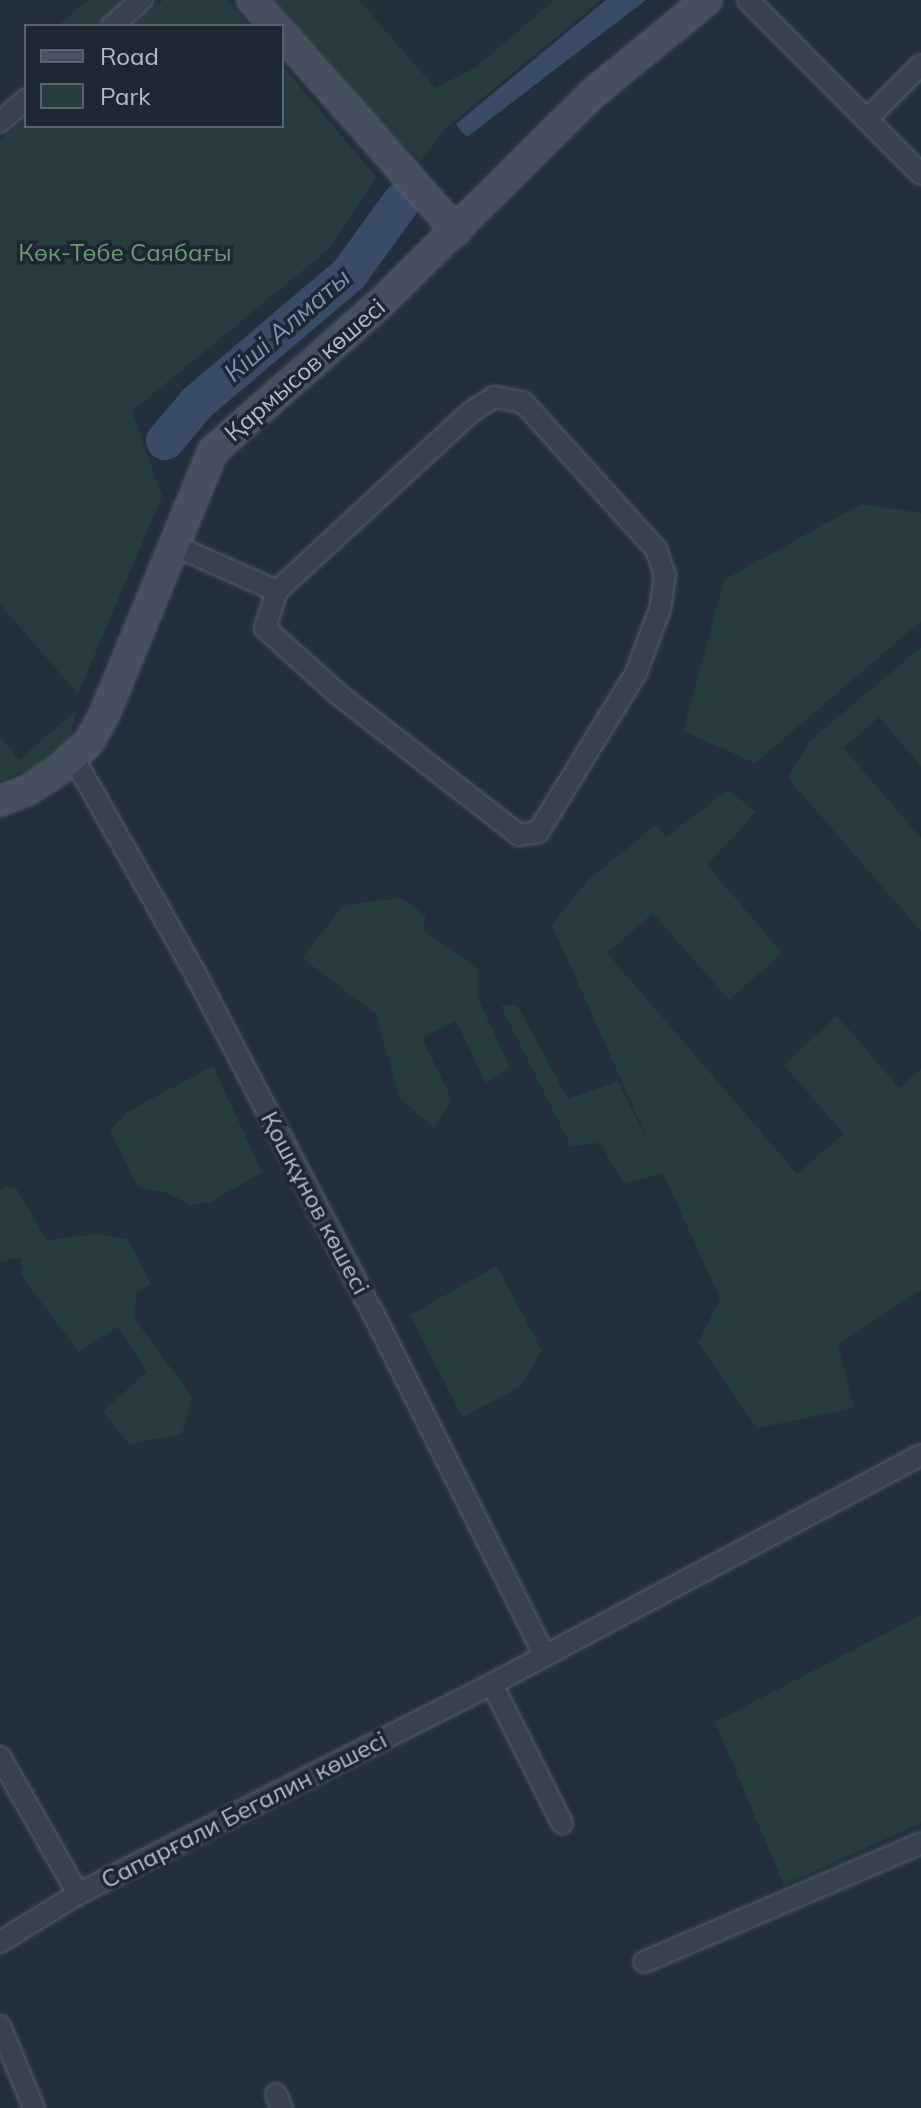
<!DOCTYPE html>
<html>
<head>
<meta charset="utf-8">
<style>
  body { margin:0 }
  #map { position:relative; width:921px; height:2108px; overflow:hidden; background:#242f3e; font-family:Mulish,sans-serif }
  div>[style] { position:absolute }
  .green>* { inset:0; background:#263c3f }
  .water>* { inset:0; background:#394c67 }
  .river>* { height:38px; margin:-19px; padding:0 19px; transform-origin:19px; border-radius:19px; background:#394c67 }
  .roads { filter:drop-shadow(0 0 2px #565f6c) drop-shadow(0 0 2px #565f6c) }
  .street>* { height:20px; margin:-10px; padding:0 10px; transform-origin:10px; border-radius:10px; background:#38414e }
  .secondary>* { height:28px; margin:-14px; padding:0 14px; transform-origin:14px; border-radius:14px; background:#465061 }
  span { translate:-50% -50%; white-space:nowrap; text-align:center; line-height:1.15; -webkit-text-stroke:7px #1d2633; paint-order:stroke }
  .park-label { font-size:24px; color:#6b9a76 }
  .street-label { font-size:24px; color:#b4bcc9 }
  .water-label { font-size:26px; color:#7c92b1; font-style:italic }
  .legend { position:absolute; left:24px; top:24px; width:260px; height:104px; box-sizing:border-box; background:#1d2633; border:2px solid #59626f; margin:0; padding:10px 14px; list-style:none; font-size:24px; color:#b4bcc9 }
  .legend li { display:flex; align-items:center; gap:16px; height:40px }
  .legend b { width:40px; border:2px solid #59626f }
</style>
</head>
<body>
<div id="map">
  <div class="green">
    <div style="clip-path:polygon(88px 0,125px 0,98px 26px,58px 26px)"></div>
    <div style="clip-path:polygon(163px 0,227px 0,249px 26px,133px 26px)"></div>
    <div style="clip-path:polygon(273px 0,359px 0,435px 88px,476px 67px,555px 0,601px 0,446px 128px,421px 160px,378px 124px)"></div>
    <div style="clip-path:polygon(282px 65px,376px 177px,330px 248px,132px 411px,162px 496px,78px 694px,0 604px,0 140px,26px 118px,26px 126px,282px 126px)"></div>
    <div style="clip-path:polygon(861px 504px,921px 513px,921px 621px,755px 763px,683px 731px,724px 580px)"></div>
    <div style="clip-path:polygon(921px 647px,921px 766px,879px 717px,843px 748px,921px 838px,921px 931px,788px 778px,809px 742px)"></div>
    <div style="clip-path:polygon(76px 711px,66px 753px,0 781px,0 737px,19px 760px)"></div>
    <div style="clip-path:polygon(728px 790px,756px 812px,707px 865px,782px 953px,729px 1000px,653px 913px,607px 953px,797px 1174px,844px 1134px,784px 1065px,837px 1016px,899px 1088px,921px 1069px,921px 1290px,838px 1344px,854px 1408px,757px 1428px,698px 1343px,720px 1299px,663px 1173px,624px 1184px,600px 1143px,571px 1146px,501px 1006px,517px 1005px,568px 1099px,618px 1082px,650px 1144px,552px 925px,588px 880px,656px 825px,666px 837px)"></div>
    <div style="clip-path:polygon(400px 898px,426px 916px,423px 931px,478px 969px,478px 999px,510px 1067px,486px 1083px,456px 1021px,422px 1038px,452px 1100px,434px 1128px,399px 1097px,376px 1014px,302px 958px,344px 905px)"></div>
    <div style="clip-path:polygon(213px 1066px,262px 1172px,211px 1202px,190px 1205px,168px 1193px,138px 1187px,110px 1130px,127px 1112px)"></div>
    <div style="clip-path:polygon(6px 1186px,16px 1188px,47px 1240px,97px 1234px,128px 1239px,151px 1284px,137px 1293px,134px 1318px,192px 1397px,182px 1434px,129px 1444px,103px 1411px,147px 1372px,118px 1327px,79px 1352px,21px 1275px,21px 1257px,0 1262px,0 1189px)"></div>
    <div style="clip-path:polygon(497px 1266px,542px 1351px,520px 1387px,462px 1417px,410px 1315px)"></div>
    <div style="clip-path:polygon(921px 1615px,921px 1823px,784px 1885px,715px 1722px)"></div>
  </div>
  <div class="water">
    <div style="clip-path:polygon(606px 0,646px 0,467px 137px,460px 130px,456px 124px)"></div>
  </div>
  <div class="river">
    <div style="left:165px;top:441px;width:50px;rotate:-49.9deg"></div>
    <div style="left:197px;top:403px;width:199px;rotate:-40.3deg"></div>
    <div style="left:349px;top:274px;width:90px;rotate:-54deg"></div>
  </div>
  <div class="roads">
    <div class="street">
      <div style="left:748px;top:0;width:245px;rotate:45.2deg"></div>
      <div style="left:112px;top:26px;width:40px;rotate:-41deg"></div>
      <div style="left:867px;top:119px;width:76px;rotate:-45deg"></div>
      <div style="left:0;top:122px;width:35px;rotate:-41deg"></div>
      <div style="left:494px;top:397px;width:29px;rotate:10deg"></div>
      <div style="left:523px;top:402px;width:198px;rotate:47.9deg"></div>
      <div style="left:656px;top:549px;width:28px;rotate:71deg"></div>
      <div style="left:665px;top:575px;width:34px;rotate:98deg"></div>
      <div style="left:660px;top:609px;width:68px;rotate:110.6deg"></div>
      <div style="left:636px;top:673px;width:187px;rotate:121.6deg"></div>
      <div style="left:538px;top:832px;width:19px;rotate:171deg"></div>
      <div style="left:519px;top:835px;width:229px;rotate:-142.1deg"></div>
      <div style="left:338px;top:694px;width:98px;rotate:-137.9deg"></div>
      <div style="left:265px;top:628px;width:39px;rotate:-72deg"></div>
      <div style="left:277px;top:591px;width:264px;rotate:-42.7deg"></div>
      <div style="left:471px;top:412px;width:27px;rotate:-33deg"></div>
      <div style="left:173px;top:545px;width:114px;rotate:23.9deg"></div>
      <div style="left:73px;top:757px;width:248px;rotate:60.5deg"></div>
      <div style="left:195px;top:973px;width:382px;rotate:62.4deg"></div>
      <div style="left:372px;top:1311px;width:386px;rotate:63.4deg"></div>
      <div style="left:492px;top:1684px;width:156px;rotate:63.3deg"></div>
      <div style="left:0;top:1757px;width:158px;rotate:60.3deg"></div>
      <div style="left:0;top:1942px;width:92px;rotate:-31.6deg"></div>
      <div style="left:78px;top:1894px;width:464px;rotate:-26.9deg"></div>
      <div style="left:492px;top:1684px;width:486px;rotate:-28.1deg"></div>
      <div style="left:644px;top:1962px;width:301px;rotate:-23.2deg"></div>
      <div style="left:0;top:2026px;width:89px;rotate:67.5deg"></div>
      <div style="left:276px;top:2094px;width:15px;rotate:67deg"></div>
    </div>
    <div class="secondary">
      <div style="left:252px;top:0;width:35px;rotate:49deg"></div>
      <div style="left:282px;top:34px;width:263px;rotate:48.5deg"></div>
      <div style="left:0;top:801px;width:30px;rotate:-21deg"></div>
      <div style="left:28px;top:790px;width:35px;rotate:-33deg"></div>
      <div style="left:57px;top:771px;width:43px;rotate:-42.2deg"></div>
      <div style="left:89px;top:742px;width:33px;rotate:-61deg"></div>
      <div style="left:105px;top:713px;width:283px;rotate:-67.6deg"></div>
      <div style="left:213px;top:451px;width:224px;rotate:-41.4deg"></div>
      <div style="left:381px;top:303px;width:297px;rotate:-44.7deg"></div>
      <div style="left:592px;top:94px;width:149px;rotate:-39.3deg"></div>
    </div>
  </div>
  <div class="park-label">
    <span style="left:125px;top:253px">Көк-Төбе Саябағы</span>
  </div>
  <div class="street-label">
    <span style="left:305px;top:370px;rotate:-41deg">Қармысов көшесі</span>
    <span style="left:315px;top:1203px;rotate:62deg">Қошқұнов көшесі</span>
    <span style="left:244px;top:1810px;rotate:-27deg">Сапарғали Бегалин көшесі</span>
  </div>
  <div class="water-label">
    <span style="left:287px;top:325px;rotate:-41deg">Кіші Алматы</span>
  </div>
  <ul class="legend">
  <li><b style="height:10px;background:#465061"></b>Road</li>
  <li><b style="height:22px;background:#263c3f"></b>Park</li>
  </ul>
</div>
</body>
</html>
